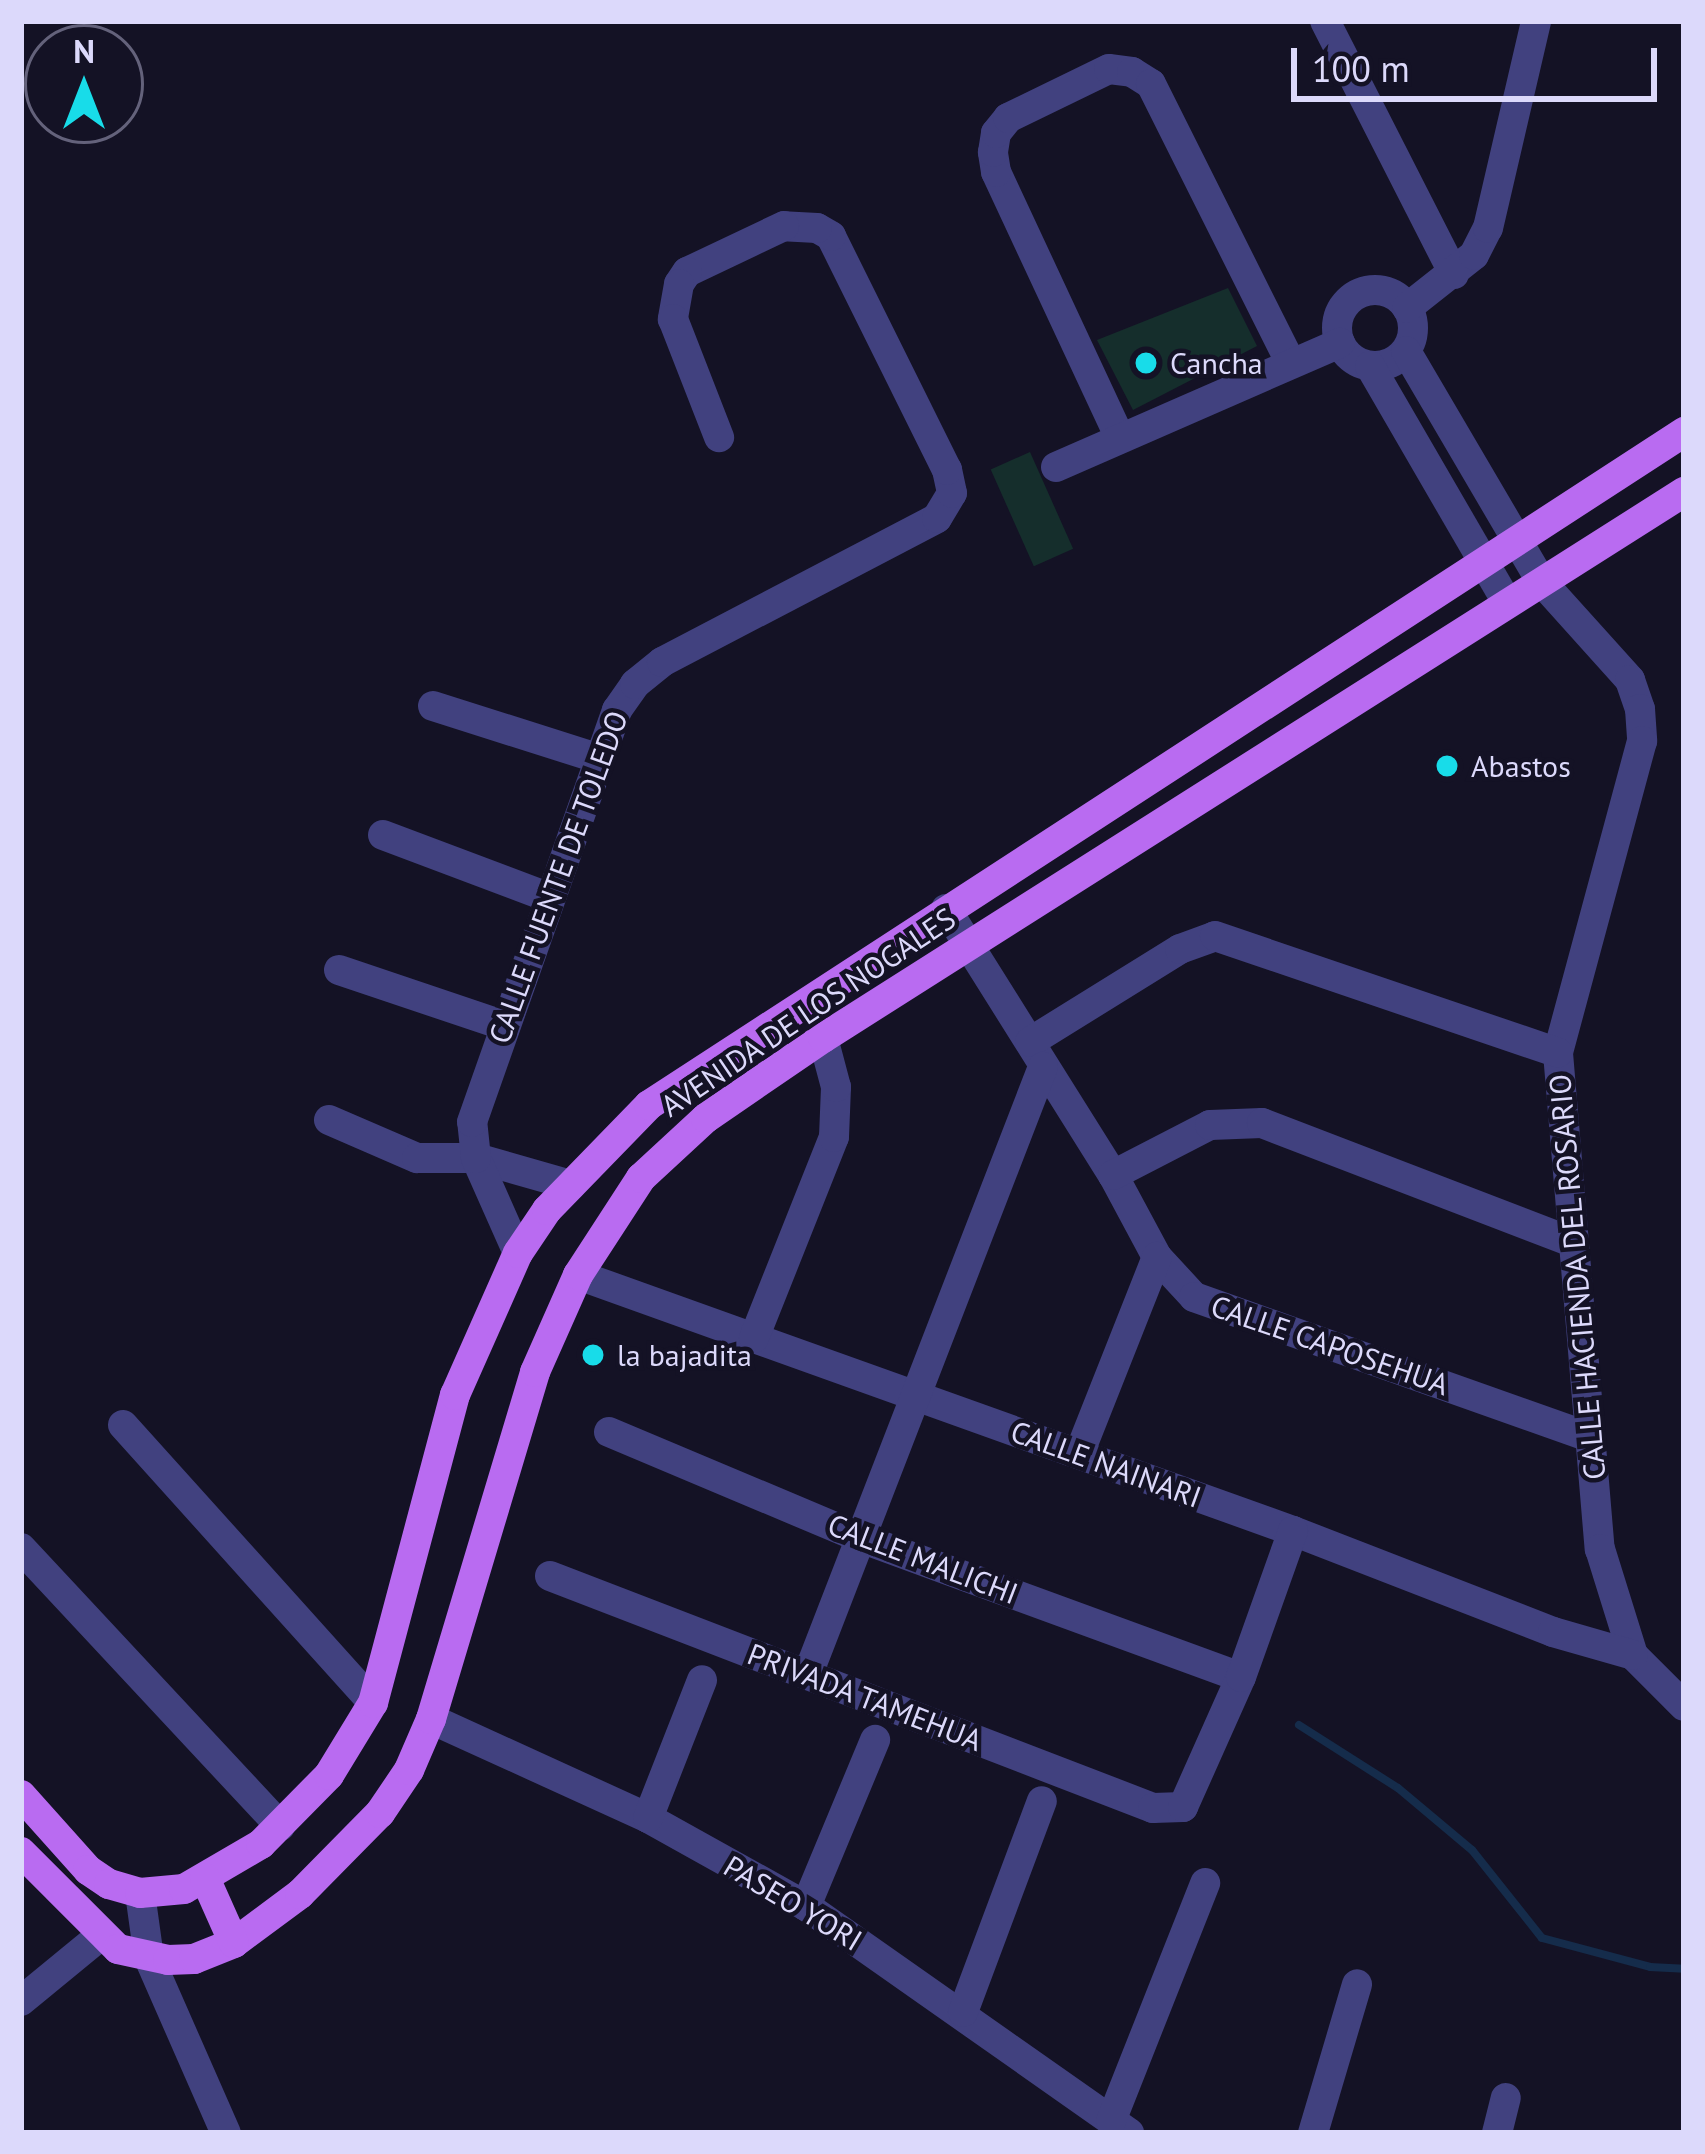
<!DOCTYPE html>
<html>
<head>
<meta charset="utf-8">
<style>
  body { margin:0 }
  #map { position:relative; width:1705px; height:2154px; overflow:hidden; background:#141225; font-family:"PT Sans",sans-serif }
  div>[style] { position:absolute }
  .green>* { inset:0; background:#152e2c; transform-origin:0 0 }
  .stream>* { height:8px; margin:-4px; padding:0 4px; transform-origin:4px; border-radius:4px; background:#152c4b }
  .minor>* { height:30px; margin:-15px; padding:0 15px; transform-origin:15px; border-radius:15px; background:#41417f }
  .minor>.ring { margin:-15px; padding:0; box-sizing:content-box; background:none; border:30px solid #41417f; border-radius:50% }
  .major>* { height:30px; margin:-15px; padding:0 15px; transform-origin:15px; border-radius:15px; background:#b96bf1 }
  .dots>* { width:33px; height:33px; translate:-50% -50%; box-sizing:border-box; border:6px solid #141225; border-radius:50% }
  span { translate:-50% -50%; white-space:nowrap; text-align:center; line-height:1.15; -webkit-text-stroke:9px #141225; paint-order:stroke }
  .poi-label { font-size:30px; color:#dcd9fb }
  .left { translate:0 -50%; text-align:left }
  .street-label { font-size:30px; color:#dcd9fb }
  .frame { position:absolute; inset:0; border:24px solid #dcd9fb; pointer-events:none }
  .north { position:absolute; left:24px; top:24px; width:120px; height:120px; box-sizing:border-box; background:#141225; border:3px solid #64627b; border-radius:50%; rotate:0deg; font-size:33px; font-weight:700; line-height:48px; text-align:center; color:#dcd9fb }
  .north::after { content:''; display:block; margin:auto; width:42px; height:54px; background:#18dce9; clip-path:polygon(50% 0,100% 100%,50% 72%,0 100%) }
  .scale { position:absolute; left:1291px; top:48px; width:366px; height:54px; box-sizing:border-box; border:6px solid #dcd9fb; border-top:0; padding-left:15px; font-size:36px; line-height:42px; white-space:nowrap; color:#dcd9fb; -webkit-text-stroke:9px #141225; paint-order:stroke }
</style>
</head>
<body>
<div id="map">
  <div class="green">
    <div style="clip-path:polygon(1228px 288px,1257px 346px,1133px 410px,1097px 340px)"></div>
    <div style="left:1030px;top:452px;width:106px;height:43px;rotate:66deg"></div>
  </div>
  <div class="stream">
    <div style="left:1299px;top:1725px;width:117px;rotate:32.5deg"></div>
    <div style="left:1398px;top:1788px;width:97px;rotate:40deg"></div>
    <div style="left:1472px;top:1850px;width:112px;rotate:51.5deg"></div>
    <div style="left:1542px;top:1938px;width:112px;rotate:15deg"></div>
    <div style="left:1650px;top:1967px;width:34px;rotate:3deg"></div>
  </div>
  <div class="minor">
    <div style="left:1325px;top:21px;width:284px;rotate:63deg"></div>
    <div class="ring" style="left:1337px;top:290px;width:46px;height:46px"></div>
    <div style="left:1407px;top:308px;width:85px;rotate:-38.3deg"></div>
    <div style="left:1474px;top:255px;width:30px;rotate:-63deg"></div>
    <div style="left:1488px;top:228px;width:212px;rotate:-76.9deg"></div>
    <div style="left:1406px;top:351px;width:267px;rotate:59.6deg"></div>
    <div style="left:1541px;top:581px;width:133px;rotate:48deg"></div>
    <div style="left:1630px;top:680px;width:31px;rotate:71deg"></div>
    <div style="left:1640px;top:709px;width:32px;rotate:86deg"></div>
    <div style="left:1642px;top:741px;width:323px;rotate:105.1deg"></div>
    <div style="left:1558px;top:1053px;width:498px;rotate:85.2deg"></div>
    <div style="left:1600px;top:1549px;width:111px;rotate:72.7deg"></div>
    <div style="left:1633px;top:1655px;width:72px;rotate:45deg"></div>
    <div style="left:1370px;top:366px;width:272px;rotate:59.9deg"></div>
    <div style="left:1120px;top:438px;width:293px;rotate:-115deg"></div>
    <div style="left:996px;top:172px;width:20px;rotate:-99deg"></div>
    <div style="left:993px;top:152px;width:19px;rotate:-81deg"></div>
    <div style="left:996px;top:133px;width:19px;rotate:-51deg"></div>
    <div style="left:1008px;top:118px;width:112px;rotate:-25.9deg"></div>
    <div style="left:1109px;top:69px;width:23px;rotate:7deg"></div>
    <div style="left:1132px;top:72px;width:22px;rotate:32deg"></div>
    <div style="left:1151px;top:84px;width:311px;rotate:63.4deg"></div>
    <div style="left:1056px;top:467px;width:310px;rotate:-23.6deg"></div>
    <div style="left:433px;top:706px;width:172px;rotate:17.6deg"></div>
    <div style="left:383px;top:835px;width:176px;rotate:20.6deg"></div>
    <div style="left:946px;top:909px;width:314px;rotate:57.9deg"></div>
    <div style="left:1113px;top:1175px;width:93px;rotate:61.8deg"></div>
    <div style="left:1157px;top:1257px;width:54px;rotate:47.2deg"></div>
    <div style="left:1194px;top:1297px;width:419px;rotate:19.5deg"></div>
    <div style="left:339px;top:970px;width:172px;rotate:18.6deg"></div>
    <div style="left:1030px;top:1042px;width:176px;rotate:-31.8deg"></div>
    <div style="left:1180px;top:949px;width:37px;rotate:-20deg"></div>
    <div style="left:1215px;top:936px;width:362px;rotate:18.8deg"></div>
    <div style="left:329px;top:1120px;width:96px;rotate:23.4deg"></div>
    <div style="left:417px;top:1158px;width:59px"></div>
    <div style="left:476px;top:1158px;width:99px;rotate:15.9deg"></div>
    <div style="left:1113px;top:1175px;width:109px;rotate:-27.3deg"></div>
    <div style="left:1210px;top:1125px;width:52px;rotate:-2.2deg"></div>
    <div style="left:1262px;top:1123px;width:332px;rotate:21deg"></div>
    <div style="left:518px;top:1253px;width:104px;rotate:-113.9deg"></div>
    <div style="left:476px;top:1158px;width:36px;rotate:-96deg"></div>
    <div style="left:472px;top:1122px;width:437px;rotate:-70.6deg"></div>
    <div style="left:617px;top:710px;width:32px;rotate:-55deg"></div>
    <div style="left:635px;top:684px;width:35px;rotate:-39deg"></div>
    <div style="left:662px;top:662px;width:310px;rotate:-27.6deg"></div>
    <div style="left:937px;top:518px;width:29px;rotate:-59deg"></div>
    <div style="left:952px;top:493px;width:24px;rotate:-102deg"></div>
    <div style="left:947px;top:470px;width:261px;rotate:-116.4deg"></div>
    <div style="left:831px;top:236px;width:16px;rotate:-150deg"></div>
    <div style="left:817px;top:228px;width:33px;rotate:-177deg"></div>
    <div style="left:784px;top:226px;width:107px;rotate:154.6deg"></div>
    <div style="left:687px;top:272px;width:14px;rotate:124deg"></div>
    <div style="left:679px;top:284px;width:36px;rotate:100deg"></div>
    <div style="left:673px;top:319px;width:127px;rotate:68.7deg"></div>
    <div style="left:578px;top:1275px;width:759px;rotate:19.7deg"></div>
    <div style="left:1293px;top:1531px;width:279px;rotate:21.2deg"></div>
    <div style="left:1553px;top:1632px;width:83px;rotate:16deg"></div>
    <div style="left:754px;top:1338px;width:216px;rotate:-68.3deg"></div>
    <div style="left:834px;top:1137px;width:50px;rotate:-87.7deg"></div>
    <div style="left:836px;top:1087px;width:51px;rotate:-104.9deg"></div>
    <div style="left:123px;top:1425px;width:374px;rotate:48deg"></div>
    <div style="left:609px;top:1432px;width:276px;rotate:22.8deg"></div>
    <div style="left:863px;top:1539px;width:402px;rotate:20.1deg"></div>
    <div style="left:1079px;top:1454px;width:212px;rotate:-68.4deg"></div>
    <div style="left:21px;top:1548px;width:380px;rotate:47deg"></div>
    <div style="left:550px;top:1576px;width:646px;rotate:21.04deg"></div>
    <div style="left:1153px;top:1808px;width:30px;rotate:-2deg"></div>
    <div style="left:1183px;top:1807px;width:142px;rotate:-66deg"></div>
    <div style="left:1241px;top:1677px;width:155px;rotate:-70.4deg"></div>
    <div style="left:808px;top:1674px;width:651px;rotate:-68.84deg"></div>
    <div style="left:431px;top:1719px;width:239px;rotate:24.5deg"></div>
    <div style="left:648px;top:1818px;width:181px;rotate:29.1deg"></div>
    <div style="left:806px;top:1906px;width:395px;rotate:35.1deg"></div>
    <div style="left:648px;top:1818px;width:148px;rotate:-68.6deg"></div>
    <div style="left:140px;top:1893px;width:66px;rotate:82.1deg"></div>
    <div style="left:149px;top:1958px;width:191px;rotate:66.3deg"></div>
    <div style="left:806px;top:1906px;width:180px;rotate:-67.4deg"></div>
    <div style="left:21px;top:2001px;width:102px;rotate:-39.4deg"></div>
    <div style="left:963px;top:2012px;width:225px;rotate:-69.5deg"></div>
    <div style="left:1111px;top:2121px;width:256px;rotate:-68.4deg"></div>
    <div style="left:1313px;top:2133px;width:155px;rotate:-73.5deg"></div>
    <div style="left:1497px;top:2133px;width:36px;rotate:-76deg"></div>
  </div>
  <div class="major">
    <div style="left:21px;top:1795px;width:101px;rotate:48.2deg"></div>
    <div style="left:88px;top:1870px;width:25px;rotate:34deg"></div>
    <div style="left:109px;top:1884px;width:32px;rotate:16deg"></div>
    <div style="left:140px;top:1893px;width:44px;rotate:-5.2deg"></div>
    <div style="left:184px;top:1889px;width:89px;rotate:-30.3deg"></div>
    <div style="left:261px;top:1844px;width:97px;rotate:-45.4deg"></div>
    <div style="left:329px;top:1775px;width:84px;rotate:-58.6deg"></div>
    <div style="left:373px;top:1703px;width:319px;rotate:-75.1deg"></div>
    <div style="left:455px;top:1395px;width:155px;rotate:-66.1deg"></div>
    <div style="left:518px;top:1253px;width:52px;rotate:-56deg"></div>
    <div style="left:547px;top:1210px;width:146px;rotate:-45.8deg"></div>
    <div style="left:649px;top:1105px;width:1235px;rotate:-33.03deg"></div>
    <div style="left:21px;top:1852px;width:137px;rotate:45deg"></div>
    <div style="left:118px;top:1949px;width:51px;rotate:12.4deg"></div>
    <div style="left:168px;top:1960px;width:26px;rotate:-2deg"></div>
    <div style="left:194px;top:1959px;width:43px;rotate:-21.8deg"></div>
    <div style="left:234px;top:1943px;width:82px;rotate:-36.6deg"></div>
    <div style="left:300px;top:1894px;width:114px;rotate:-45.4deg"></div>
    <div style="left:380px;top:1813px;width:52px;rotate:-56deg"></div>
    <div style="left:409px;top:1770px;width:56px;rotate:-66.7deg"></div>
    <div style="left:431px;top:1719px;width:362px;rotate:-73.3deg"></div>
    <div style="left:535px;top:1372px;width:106px;rotate:-66.1deg"></div>
    <div style="left:578px;top:1275px;width:116px;rotate:-57deg"></div>
    <div style="left:641px;top:1178px;width:88px;rotate:-42.7deg"></div>
    <div style="left:706px;top:1118px;width:142px;rotate:-34.4deg"></div>
    <div style="left:823px;top:1038px;width:1020px;rotate:-32.38deg"></div>
    <div style="left:205px;top:1878px;width:71px;rotate:66deg"></div>
  </div>
  <div class="dots">
    <div style="left:1146px;top:363px;background:#18dce9"></div>
    <div style="left:1447px;top:766px;background:#18dce9"></div>
    <div style="left:593px;top:1355px;background:#18dce9"></div>
  </div>
  <div class="poi-label">
    <span class="left" style="left:1170px;top:363px">Cancha</span>
    <span class="left" style="left:1471px;top:766px">Abastos</span>
    <span class="left" style="left:617px;top:1355px">la bajadita</span>
  </div>
  <div class="street-label">
    <span style="left:558px;top:877px;rotate:-70deg">CALLE FUENTE DE TOLEDO</span>
    <span style="left:808px;top:1012px;rotate:-34deg">AVENIDA DE LOS NOGALES</span>
    <span style="left:1577px;top:1277px;rotate:-95deg">CALLE HACIENDA DEL ROSARIO</span>
    <span style="left:1330px;top:1345px;rotate:19deg">CALLE CAPOSEHUA</span>
    <span style="left:1106px;top:1464px;rotate:20deg">CALLE NAINARI</span>
    <span style="left:923px;top:1559px;rotate:21deg">CALLE MALICHI</span>
    <span style="left:865px;top:1697px;rotate:21deg">PRIVADA TAMEHUA</span>
    <span style="left:793px;top:1903px;rotate:31deg">PASEO YORI</span>
  </div>
  <div class="frame"></div>
  <div class="north">N</div>
  <div class="scale">100 m</div>
</div>
</body>
</html>
